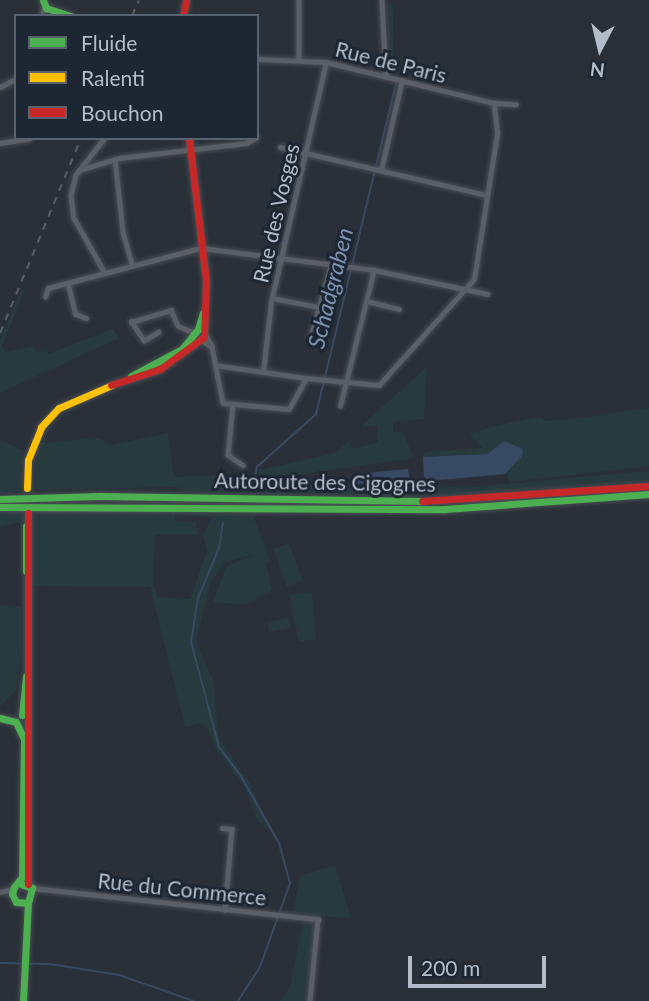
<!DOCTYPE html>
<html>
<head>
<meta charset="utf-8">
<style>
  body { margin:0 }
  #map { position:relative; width:649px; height:1001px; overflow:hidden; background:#2a3038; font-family:Lato,sans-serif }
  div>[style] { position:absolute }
  .green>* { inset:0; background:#273a3e; transform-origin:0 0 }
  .water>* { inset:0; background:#384963 }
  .stream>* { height:2px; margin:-1px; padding:0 1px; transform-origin:1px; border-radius:1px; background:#384963 }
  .roads { filter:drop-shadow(0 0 2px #484c53) drop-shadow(0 0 2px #484c53) }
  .street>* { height:4.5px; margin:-2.25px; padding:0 2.25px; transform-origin:2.25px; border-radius:2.25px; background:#5a5e66 }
  .fast>* { height:7px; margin:-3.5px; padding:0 3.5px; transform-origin:3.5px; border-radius:3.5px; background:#4caf50 }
  .slow>* { height:7px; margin:-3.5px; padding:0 3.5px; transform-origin:3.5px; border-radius:3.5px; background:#ffc107 }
  .jam>* { height:7px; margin:-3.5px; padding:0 3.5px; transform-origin:3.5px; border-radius:3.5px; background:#c62828 }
  .rail>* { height:2px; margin-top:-1px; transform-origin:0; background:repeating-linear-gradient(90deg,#595d64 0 7px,transparent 0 14px) }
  span { translate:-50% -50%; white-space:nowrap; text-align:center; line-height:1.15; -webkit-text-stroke:6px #1d2633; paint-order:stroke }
  .street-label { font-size:21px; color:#b4bcc9 }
  .water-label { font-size:23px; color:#7c92b1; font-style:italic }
  .legend { position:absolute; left:14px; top:14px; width:245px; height:126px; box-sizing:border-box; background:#1d2633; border:2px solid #59626f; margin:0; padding:9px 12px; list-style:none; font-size:21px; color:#b4bcc9 }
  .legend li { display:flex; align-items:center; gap:14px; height:35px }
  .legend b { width:35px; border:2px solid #59626f }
  .north { position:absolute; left:565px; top:14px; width:70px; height:70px; -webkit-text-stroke:5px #1d2633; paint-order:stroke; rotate:187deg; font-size:19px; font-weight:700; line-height:28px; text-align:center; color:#b4bcc9 }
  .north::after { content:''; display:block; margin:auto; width:24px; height:32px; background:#b4bcc9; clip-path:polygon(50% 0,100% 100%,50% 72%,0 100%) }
  .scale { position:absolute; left:408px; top:956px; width:138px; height:32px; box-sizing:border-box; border:4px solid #b4bcc9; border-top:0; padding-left:9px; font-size:21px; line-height:24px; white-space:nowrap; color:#b4bcc9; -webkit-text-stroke:5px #1d2633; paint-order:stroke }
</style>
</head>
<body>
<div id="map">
  <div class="green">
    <div style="left:388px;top:5px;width:5px;height:61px"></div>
    <div style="clip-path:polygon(22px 287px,23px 294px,2px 346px,5px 352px,34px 346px,36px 352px,47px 349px,48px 354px,113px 329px,119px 338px,0 393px,0 340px)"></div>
    <div style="clip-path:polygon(427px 367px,424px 419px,393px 422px,393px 432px,403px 432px,414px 458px,259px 480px,259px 470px,335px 453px,349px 440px,352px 449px,378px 442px,377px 426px,360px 427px)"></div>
    <div style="clip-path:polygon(649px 408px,649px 466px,511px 482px,505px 474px,522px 456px,504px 441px,487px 454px,437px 456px,423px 457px,421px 463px,422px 457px,426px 452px,483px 448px,469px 434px,499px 425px,540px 417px,543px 421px,563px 420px)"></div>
    <div style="clip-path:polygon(168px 433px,174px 477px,252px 474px,254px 480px,236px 483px,470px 487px,649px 471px,649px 481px,425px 497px,183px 492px,177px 487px,33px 490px,39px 443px,98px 438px,111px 445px)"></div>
    <div style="clip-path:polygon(0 440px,23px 450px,21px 491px,0 493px)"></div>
    <div style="clip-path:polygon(evenodd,140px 509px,262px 512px,254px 518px,270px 560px,266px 563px,272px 590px,245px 605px,213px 602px,226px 567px,255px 554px,224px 563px,211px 582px,196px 640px,213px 681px,219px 739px,250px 783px,270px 831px,258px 821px,245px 787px,217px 751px,208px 728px,202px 723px,185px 727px,150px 587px,34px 586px,35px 512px,140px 509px,175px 514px,212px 517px,203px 535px,207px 551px,190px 599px,158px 597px,153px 585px,155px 535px,197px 535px,200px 528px,196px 528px,196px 522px,175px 521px,175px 514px)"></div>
    <div style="clip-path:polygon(23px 511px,23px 522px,0 526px,0 513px)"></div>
    <div style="left:289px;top:543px;width:40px;height:17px;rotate:70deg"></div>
    <div style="clip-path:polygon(312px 592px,316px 639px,299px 642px,289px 595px)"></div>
    <div style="clip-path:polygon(0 605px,21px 607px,22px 645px,16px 690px,0 707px)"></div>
    <div style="left:289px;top:618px;width:10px;height:22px;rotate:79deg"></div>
    <div style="clip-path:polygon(335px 865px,351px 918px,315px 916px,307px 1001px,280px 1001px,290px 987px,304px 915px,293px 912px,300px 876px)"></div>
  </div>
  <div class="water">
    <div style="clip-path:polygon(504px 441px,523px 449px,522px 456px,505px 474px,430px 481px,424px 477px,423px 457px,487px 454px)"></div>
    <div style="clip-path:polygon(408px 469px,410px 481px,356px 484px,355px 474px)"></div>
  </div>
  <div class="stream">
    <div style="left:255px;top:476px;width:9px;rotate:-77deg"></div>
    <div style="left:257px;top:467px;width:79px;rotate:-41.9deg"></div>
    <div style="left:316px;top:414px;width:340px;rotate:-76.4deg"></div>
    <div style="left:223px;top:523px;width:25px;rotate:99deg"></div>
    <div style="left:219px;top:548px;width:54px;rotate:112.8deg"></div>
    <div style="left:198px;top:598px;width:45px;rotate:99deg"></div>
    <div style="left:191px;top:642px;width:109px;rotate:75.1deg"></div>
    <div style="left:219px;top:747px;width:39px;rotate:53deg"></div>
    <div style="left:242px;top:778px;width:75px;rotate:60.4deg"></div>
    <div style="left:279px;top:843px;width:41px;rotate:74.6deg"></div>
    <div style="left:290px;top:883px;width:89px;rotate:109.7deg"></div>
    <div style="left:260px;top:967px;width:40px;rotate:122.9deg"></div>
    <div style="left:0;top:963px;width:50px;rotate:1.1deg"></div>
    <div style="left:50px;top:964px;width:70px;rotate:9.1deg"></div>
    <div style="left:119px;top:975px;width:79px;rotate:19.1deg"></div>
  </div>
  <div class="roads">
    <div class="street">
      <div style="left:299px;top:0;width:58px;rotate:90deg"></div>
      <div style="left:382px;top:0;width:77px;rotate:87deg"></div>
      <div style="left:42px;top:16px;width:10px;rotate:-79deg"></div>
      <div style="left:257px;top:59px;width:69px;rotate:2.5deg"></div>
      <div style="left:326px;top:62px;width:173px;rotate:13.7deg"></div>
      <div style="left:494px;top:103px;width:22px;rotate:3deg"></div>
      <div style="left:0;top:87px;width:18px;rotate:-27deg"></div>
      <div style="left:105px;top:138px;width:47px;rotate:128.1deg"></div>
      <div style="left:76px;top:175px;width:21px;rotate:104deg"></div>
      <div style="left:71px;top:195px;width:23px;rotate:83deg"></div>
      <div style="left:74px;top:218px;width:63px;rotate:60.6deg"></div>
      <div style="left:0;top:143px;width:30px;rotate:-9deg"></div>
      <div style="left:280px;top:147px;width:212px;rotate:13.1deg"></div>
      <div style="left:115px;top:159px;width:73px;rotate:83.7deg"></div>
      <div style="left:123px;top:232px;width:35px;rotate:74deg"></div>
      <div style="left:79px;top:170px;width:42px;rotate:-16.7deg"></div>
      <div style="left:119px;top:158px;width:128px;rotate:-6.7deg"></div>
      <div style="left:246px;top:143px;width:11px;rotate:-27deg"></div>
      <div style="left:381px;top:170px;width:92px;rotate:-76.9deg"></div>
      <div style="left:68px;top:283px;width:32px;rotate:76deg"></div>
      <div style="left:76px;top:314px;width:11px;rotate:22deg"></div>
      <div style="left:45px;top:297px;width:9px;rotate:-72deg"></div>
      <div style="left:48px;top:288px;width:158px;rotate:-14.7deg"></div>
      <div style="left:201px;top:248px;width:174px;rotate:7.2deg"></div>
      <div style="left:374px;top:270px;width:116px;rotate:11.9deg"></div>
      <div style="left:272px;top:298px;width:48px;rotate:10.8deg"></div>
      <div style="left:367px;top:301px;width:33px;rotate:14deg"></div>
      <div style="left:159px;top:332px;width:17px;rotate:149deg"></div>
      <div style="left:144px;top:341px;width:23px;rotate:-124deg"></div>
      <div style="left:131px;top:322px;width:42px;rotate:-16.7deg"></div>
      <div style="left:171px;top:310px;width:17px;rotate:66deg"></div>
      <div style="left:178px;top:326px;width:16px;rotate:22deg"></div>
      <div style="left:310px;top:339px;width:77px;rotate:-74.2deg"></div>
      <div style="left:202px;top:340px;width:12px;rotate:35deg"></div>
      <div style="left:212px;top:347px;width:14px;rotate:-120deg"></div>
      <div style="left:212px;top:347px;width:57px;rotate:78.9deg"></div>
      <div style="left:223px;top:403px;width:66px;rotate:5.2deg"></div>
      <div style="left:289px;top:409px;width:35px;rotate:-61deg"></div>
      <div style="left:306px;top:378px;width:73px;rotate:5.5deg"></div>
      <div style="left:379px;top:385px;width:142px;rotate:-48.1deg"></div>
      <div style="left:474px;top:279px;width:148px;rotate:-81deg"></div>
      <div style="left:497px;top:133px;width:30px;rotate:-96deg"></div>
      <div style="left:215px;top:365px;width:91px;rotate:8.2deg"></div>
      <div style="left:263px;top:372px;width:70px;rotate:-83.5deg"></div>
      <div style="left:271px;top:302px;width:246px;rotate:-77.1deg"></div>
      <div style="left:233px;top:405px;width:50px;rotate:95.7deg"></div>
      <div style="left:228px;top:455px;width:18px;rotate:34deg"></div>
      <div style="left:340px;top:406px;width:140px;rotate:-76deg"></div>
      <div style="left:222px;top:828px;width:10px;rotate:6deg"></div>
      <div style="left:232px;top:829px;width:81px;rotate:94.9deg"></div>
      <div style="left:32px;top:888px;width:288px;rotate:6.2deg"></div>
      <div style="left:318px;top:919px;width:82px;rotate:95.6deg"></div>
      <div style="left:0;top:892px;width:13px;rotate:-13deg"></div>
    </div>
    <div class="fast">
      <div style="left:43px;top:0;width:9px;rotate:69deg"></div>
      <div style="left:46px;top:8px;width:26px;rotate:18deg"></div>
      <div style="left:131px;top:376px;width:58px;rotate:-27.9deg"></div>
      <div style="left:182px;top:349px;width:26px;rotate:-51deg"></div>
      <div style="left:198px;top:329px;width:17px;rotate:-73deg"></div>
      <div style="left:0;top:499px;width:100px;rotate:-1.7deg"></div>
      <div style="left:100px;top:496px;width:322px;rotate:0.9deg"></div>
      <div style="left:0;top:507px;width:445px;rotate:0.3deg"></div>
      <div style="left:445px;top:509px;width:205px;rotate:-4.2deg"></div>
      <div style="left:26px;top:526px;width:45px;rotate:90deg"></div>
      <div style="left:22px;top:715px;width:39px;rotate:-84deg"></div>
      <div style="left:0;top:718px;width:16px;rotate:14deg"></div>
      <div style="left:16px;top:722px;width:19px;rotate:65deg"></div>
      <div style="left:24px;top:739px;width:138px;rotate:90.8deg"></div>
      <div style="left:22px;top:877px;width:13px;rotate:129deg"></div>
      <div style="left:14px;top:887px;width:7px;rotate:106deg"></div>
      <div style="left:12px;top:894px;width:9px;rotate:63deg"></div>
      <div style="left:16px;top:902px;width:12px;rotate:5deg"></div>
      <div style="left:28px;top:903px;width:16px;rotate:-75deg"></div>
      <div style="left:32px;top:888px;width:15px;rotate:-160deg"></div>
      <div style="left:23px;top:1001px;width:98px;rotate:-87.1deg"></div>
    </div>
    <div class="slow">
      <div style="left:27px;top:488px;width:28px;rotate:-88deg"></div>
      <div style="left:28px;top:460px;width:35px;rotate:-68deg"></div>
      <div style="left:41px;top:427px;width:26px;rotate:-47deg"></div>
      <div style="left:59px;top:408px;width:58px;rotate:-23.5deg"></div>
    </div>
    <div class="jam">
      <div style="left:183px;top:16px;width:16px;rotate:-79deg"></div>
      <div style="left:111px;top:385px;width:52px;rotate:-18.1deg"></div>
      <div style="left:160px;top:369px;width:54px;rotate:-36deg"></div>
      <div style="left:204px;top:337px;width:56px;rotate:-88deg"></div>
      <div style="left:206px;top:281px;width:144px;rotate:-96.8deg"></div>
      <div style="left:422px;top:501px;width:227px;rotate:-3.8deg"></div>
      <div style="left:28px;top:513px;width:371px;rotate:90deg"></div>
    </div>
  </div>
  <div class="rail">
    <div style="left:132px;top:16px;width:17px;rotate:-66deg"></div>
    <div style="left:0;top:333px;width:211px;rotate:-67.4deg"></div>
  </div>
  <div class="street-label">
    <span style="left:391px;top:62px;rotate:14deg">Rue de Paris</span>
    <span style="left:276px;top:213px;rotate:-77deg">Rue des Vosges</span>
    <span style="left:325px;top:482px;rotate:1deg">Autoroute des Cigognes</span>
    <span style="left:182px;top:889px;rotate:6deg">Rue du Commerce</span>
  </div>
  <div class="water-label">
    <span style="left:330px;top:288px;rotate:-76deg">Schadgraben</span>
  </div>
  <ul class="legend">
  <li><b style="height:9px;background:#4caf50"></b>Fluide</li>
  <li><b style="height:9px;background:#ffc107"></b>Ralenti</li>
  <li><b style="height:9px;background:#c62828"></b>Bouchon</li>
  </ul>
  <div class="north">N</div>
  <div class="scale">200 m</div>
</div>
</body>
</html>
